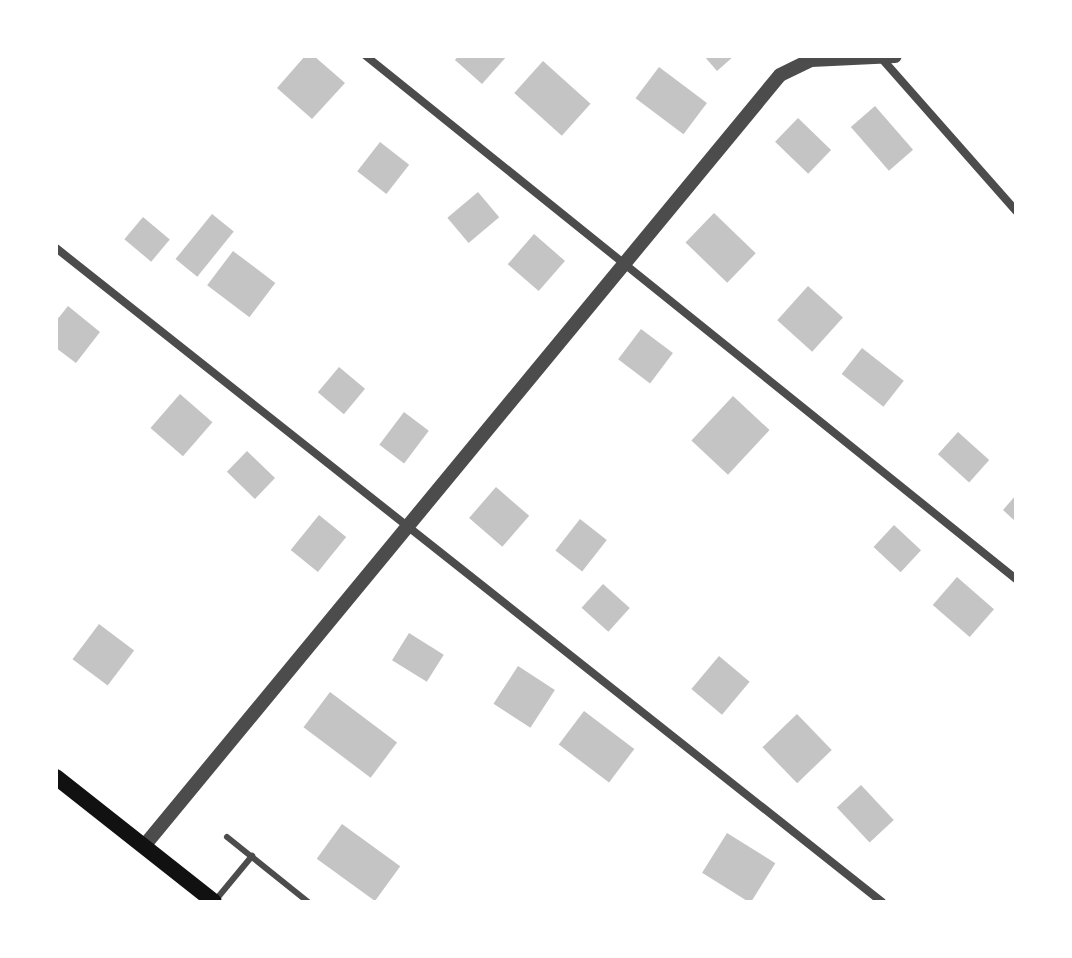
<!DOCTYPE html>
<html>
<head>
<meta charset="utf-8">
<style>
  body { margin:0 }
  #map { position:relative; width:1072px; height:958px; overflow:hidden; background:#fff; font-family:"PT Serif",serif }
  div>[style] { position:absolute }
  .building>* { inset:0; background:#c4c4c4; transform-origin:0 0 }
  .service>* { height:6px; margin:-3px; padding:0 3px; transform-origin:3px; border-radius:3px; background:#4c4c4c }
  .minor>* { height:8px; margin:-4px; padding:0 4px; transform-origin:4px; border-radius:4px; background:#4c4c4c }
  .tertiary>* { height:14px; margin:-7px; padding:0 7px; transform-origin:7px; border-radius:7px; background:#4c4c4c }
  .secondary>* { height:16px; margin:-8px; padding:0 8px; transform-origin:8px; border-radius:8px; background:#111 }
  span { translate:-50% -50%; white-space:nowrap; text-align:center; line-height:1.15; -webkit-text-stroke:8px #fff; paint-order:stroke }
  .frame { position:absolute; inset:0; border:58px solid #fff; pointer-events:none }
</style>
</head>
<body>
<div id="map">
  <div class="building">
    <div style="clip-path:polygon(305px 56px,314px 56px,345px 83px,312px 119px,277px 88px)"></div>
    <div style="clip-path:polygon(458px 56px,507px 56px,482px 84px,455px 60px)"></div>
    <div style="clip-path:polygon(704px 56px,734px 56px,717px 71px)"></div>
    <div style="left:543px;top:61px;width:64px;height:43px;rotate:42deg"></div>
    <div style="left:659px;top:67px;width:60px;height:39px;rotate:37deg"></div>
    <div style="left:875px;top:106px;width:58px;height:32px;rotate:49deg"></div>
    <div style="left:798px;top:118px;width:46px;height:33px;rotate:44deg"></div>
    <div style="left:380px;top:142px;width:37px;height:37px;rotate:38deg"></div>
    <div style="left:478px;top:192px;width:33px;height:40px;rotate:50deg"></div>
    <div style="left:714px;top:213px;width:58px;height:41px;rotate:44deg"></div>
    <div style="left:212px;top:214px;width:28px;height:58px;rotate:39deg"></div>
    <div style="left:143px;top:217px;width:35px;height:29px;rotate:40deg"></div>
    <div style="left:534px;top:234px;width:41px;height:40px;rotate:41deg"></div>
    <div style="left:233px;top:251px;width:53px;height:43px;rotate:37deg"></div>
    <div style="left:808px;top:286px;width:47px;height:46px;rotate:42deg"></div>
    <div style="clip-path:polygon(68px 306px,100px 332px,76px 363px,56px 348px,56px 321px)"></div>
    <div style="left:641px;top:329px;width:40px;height:38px;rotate:37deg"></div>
    <div style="left:862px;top:348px;width:53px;height:33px;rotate:38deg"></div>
    <div style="left:339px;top:367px;width:34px;height:33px;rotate:40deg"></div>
    <div style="left:180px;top:394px;width:43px;height:45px;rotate:41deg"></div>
    <div style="left:733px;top:396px;width:50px;height:61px;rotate:43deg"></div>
    <div style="left:404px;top:412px;width:31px;height:41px;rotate:37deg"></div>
    <div style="left:958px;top:432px;width:42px;height:30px;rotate:42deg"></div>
    <div style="left:247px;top:451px;width:39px;height:29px;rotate:44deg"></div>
    <div style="left:496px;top:487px;width:44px;height:41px;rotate:41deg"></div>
    <div style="clip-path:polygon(1016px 495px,1016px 522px,1003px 510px)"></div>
    <div style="left:319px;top:515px;width:35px;height:45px;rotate:39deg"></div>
    <div style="left:580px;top:519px;width:34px;height:40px;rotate:38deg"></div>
    <div style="left:894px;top:525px;width:37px;height:30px;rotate:43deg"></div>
    <div style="left:957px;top:577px;width:49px;height:37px;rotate:41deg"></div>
    <div style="left:603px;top:584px;width:36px;height:32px;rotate:42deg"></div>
    <div style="left:99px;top:624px;width:44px;height:44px;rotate:37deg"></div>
    <div style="left:409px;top:633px;width:41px;height:32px;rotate:32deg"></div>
    <div style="left:719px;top:656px;width:40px;height:43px;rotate:40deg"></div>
    <div style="left:518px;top:666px;width:44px;height:45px;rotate:33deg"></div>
    <div style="left:330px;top:692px;width:84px;height:44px;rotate:37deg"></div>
    <div style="left:584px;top:711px;width:63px;height:42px;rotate:37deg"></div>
    <div style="left:797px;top:714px;width:50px;height:48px;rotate:46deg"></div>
    <div style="left:861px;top:785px;width:48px;height:33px;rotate:47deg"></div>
    <div style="left:342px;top:824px;width:72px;height:43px;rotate:36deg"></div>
    <div style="left:727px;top:833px;width:57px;height:47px;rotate:32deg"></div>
  </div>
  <div class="service">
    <div style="left:227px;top:837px;width:104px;rotate:38.7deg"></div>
    <div style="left:214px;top:902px;width:60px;rotate:-50.4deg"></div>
  </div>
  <div class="minor">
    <div style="left:366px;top:56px;width:834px;rotate:38.82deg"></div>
    <div style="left:883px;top:60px;width:201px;rotate:48.6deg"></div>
    <div style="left:56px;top:248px;width:1054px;rotate:38.37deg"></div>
  </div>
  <div class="tertiary">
    <div style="left:144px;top:846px;width:999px;rotate:-50.48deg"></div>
    <div style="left:780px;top:75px;width:34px;rotate:-26deg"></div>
    <div style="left:811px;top:60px;width:84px;rotate:-2.7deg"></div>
  </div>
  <div class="secondary">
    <div style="left:56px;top:777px;width:201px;rotate:38.3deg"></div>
  </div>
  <div class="frame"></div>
</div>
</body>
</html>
